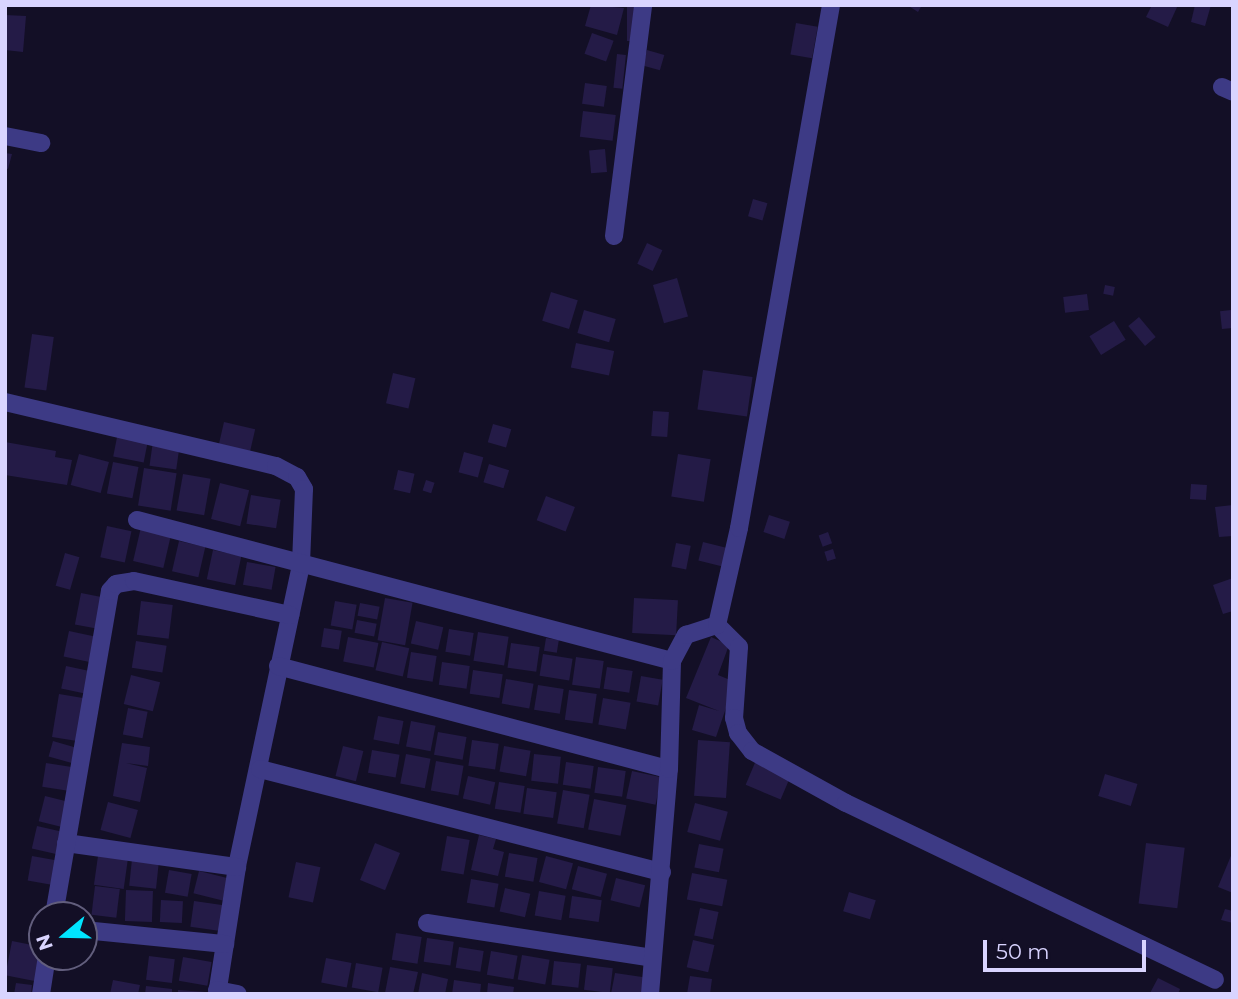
<!DOCTYPE html>
<html>
<head>
<meta charset="utf-8">
<style>
  body { margin:0 }
  #map { position:relative; width:1238px; height:999px; overflow:hidden; background:#130f26; font-family:Montserrat,sans-serif }
  div>[style] { position:absolute }
  .building>* { inset:0; background:#241b47; transform-origin:0 0 }
  .minor>* { height:18px; margin:-9px; padding:0 9px; transform-origin:9px; border-radius:9px; background:#3d3a85 }
  span { translate:-50% -50%; white-space:nowrap; text-align:center; line-height:1.15; -webkit-text-stroke:6px #130f26; paint-order:stroke }
  .frame { position:absolute; inset:0; border:7px solid #d9d4ff; pointer-events:none }
  .north { position:absolute; left:28px; top:901px; width:70px; height:70px; box-sizing:border-box; background:#130f26; border:2px solid #625e7d; border-radius:50%; rotate:251deg; font-size:19px; font-weight:700; line-height:28px; text-align:center; color:#d9d4ff }
  .north::after { content:''; display:block; margin:auto; width:24px; height:32px; background:#00e5ff; clip-path:polygon(50% 0,100% 100%,50% 72%,0 100%) }
  .scale { position:absolute; left:983px; top:940px; width:163px; height:32px; box-sizing:border-box; border:4px solid #d9d4ff; border-top:0; padding-left:9px; font-size:21px; line-height:24px; white-space:nowrap; color:#d9d4ff; -webkit-text-stroke:5px #130f26; paint-order:stroke }
</style>
</head>
<body>
<div id="map">
  <div class="building">
    <div style="clip-path:polygon(591px 5px,624px 8px,617px 35px,585px 26px)"></div>
    <div style="left:627px;top:5px;width:12px;height:36px"></div>
    <div style="clip-path:polygon(907px 5px,922px 5px,918px 12px)"></div>
    <div style="clip-path:polygon(1152px 5px,1178px 5px,1168px 27px,1146px 17px)"></div>
    <div style="clip-path:polygon(1195px 5px,1211px 5px,1205px 26px,1191px 22px)"></div>
    <div style="clip-path:polygon(5px 15px,26px 16px,23px 52px,5px 50px)"></div>
    <div style="left:796px;top:23px;width:22px;height:32px;rotate:10deg"></div>
    <div style="left:592px;top:33px;width:23px;height:22px;rotate:20deg"></div>
    <div style="left:647px;top:50px;width:18px;height:16px;rotate:16deg"></div>
    <div style="left:617px;top:54px;width:9px;height:34px;rotate:6deg"></div>
    <div style="left:585px;top:83px;width:22px;height:21px;rotate:8deg"></div>
    <div style="left:583px;top:111px;width:33px;height:26px;rotate:7deg"></div>
    <div style="left:605px;top:149px;width:23px;height:16px;rotate:85deg"></div>
    <div style="clip-path:polygon(5px 153px,12px 154px,8px 169px,5px 168px)"></div>
    <div style="left:753px;top:199px;width:15px;height:18px;rotate:16deg"></div>
    <div style="left:647px;top:243px;width:17px;height:23px;rotate:25deg"></div>
    <div style="left:677px;top:278px;width:40px;height:25px;rotate:74deg"></div>
    <div style="left:1105px;top:285px;width:10px;height:9px;rotate:11deg"></div>
    <div style="left:551px;top:292px;width:28px;height:30px;rotate:17deg"></div>
    <div style="left:1087px;top:294px;width:16px;height:24px;rotate:83deg"></div>
    <div style="left:584px;top:310px;width:33px;height:24px;rotate:16deg"></div>
    <div style="left:1231px;top:310px;width:18px;height:11px;rotate:84deg"></div>
    <div style="left:1139px;top:317px;width:26px;height:14px;rotate:50deg"></div>
    <div style="left:1114px;top:321px;width:22px;height:29px;rotate:58deg"></div>
    <div style="left:32px;top:334px;width:22px;height:54px;rotate:8deg"></div>
    <div style="left:576px;top:343px;width:39px;height:25px;rotate:12deg"></div>
    <div style="left:703px;top:370px;width:50px;height:40px;rotate:8deg"></div>
    <div style="left:393px;top:373px;width:23px;height:31px;rotate:13deg"></div>
    <div style="left:653px;top:411px;width:16px;height:25px;rotate:4deg"></div>
    <div style="left:224px;top:422px;width:32px;height:30px;rotate:13deg"></div>
    <div style="left:493px;top:424px;width:19px;height:19px;rotate:16deg"></div>
    <div style="left:118px;top:432px;width:31px;height:25px;rotate:11deg"></div>
    <div style="left:153px;top:441px;width:27px;height:25px;rotate:8deg"></div>
    <div style="clip-path:polygon(5px 442px,56px 451px,55px 457px,72px 460px,67px 485px,5px 475px)"></div>
    <div style="left:464px;top:452px;width:20px;height:21px;rotate:15deg"></div>
    <div style="left:79px;top:454px;width:31px;height:32px;rotate:15deg"></div>
    <div style="left:678px;top:454px;width:33px;height:43px;rotate:9deg"></div>
    <div style="left:113px;top:462px;width:26px;height:32px;rotate:11deg"></div>
    <div style="left:489px;top:464px;width:21px;height:19px;rotate:17deg"></div>
    <div style="left:144px;top:468px;width:33px;height:38px;rotate:9deg"></div>
    <div style="left:398px;top:470px;width:17px;height:20px;rotate:13deg"></div>
    <div style="left:183px;top:474px;width:28px;height:37px;rotate:10deg"></div>
    <div style="left:426px;top:480px;width:9px;height:11px;rotate:18deg"></div>
    <div style="left:220px;top:483px;width:30px;height:37px;rotate:14deg"></div>
    <div style="left:1191px;top:484px;width:16px;height:15px;rotate:4deg"></div>
    <div style="left:251px;top:495px;width:30px;height:29px;rotate:9deg"></div>
    <div style="left:546px;top:496px;width:31px;height:26px;rotate:21deg"></div>
    <div style="clip-path:polygon(1233px 505px,1233px 536px,1219px 537px,1215px 507px)"></div>
    <div style="left:769px;top:515px;width:22px;height:18px;rotate:18deg"></div>
    <div style="left:107px;top:526px;width:25px;height:32px;rotate:12deg"></div>
    <div style="left:141px;top:527px;width:31px;height:35px;rotate:13deg"></div>
    <div style="left:828px;top:532px;width:12px;height:10px;rotate:70deg"></div>
    <div style="left:179px;top:541px;width:27px;height:31px;rotate:13deg"></div>
    <div style="left:703px;top:542px;width:29px;height:19px;rotate:14deg"></div>
    <div style="left:676px;top:543px;width:15px;height:24px;rotate:11deg"></div>
    <div style="left:833px;top:549px;width:10px;height:9px;rotate:73deg"></div>
    <div style="left:213px;top:550px;width:29px;height:30px;rotate:12deg"></div>
    <div style="left:65px;top:553px;width:15px;height:34px;rotate:16deg"></div>
    <div style="left:247px;top:562px;width:29px;height:23px;rotate:10deg"></div>
    <div style="clip-path:polygon(1233px 578px,1233px 611px,1223px 614px,1213px 585px)"></div>
    <div style="left:81px;top:593px;width:26px;height:32px;rotate:11deg"></div>
    <div style="left:385px;top:598px;width:28px;height:43px;rotate:10deg"></div>
    <div style="left:634px;top:598px;width:44px;height:35px;rotate:3deg"></div>
    <div style="left:141px;top:601px;width:32px;height:34px;rotate:7deg"></div>
    <div style="left:335px;top:601px;width:22px;height:25px;rotate:10deg"></div>
    <div style="left:360px;top:603px;width:20px;height:13px;rotate:11deg"></div>
    <div style="left:357px;top:620px;width:20px;height:13px;rotate:11deg"></div>
    <div style="left:416px;top:621px;width:28px;height:23px;rotate:13deg"></div>
    <div style="left:324px;top:628px;width:18px;height:19px;rotate:9deg"></div>
    <div style="left:449px;top:629px;width:25px;height:23px;rotate:9deg"></div>
    <div style="left:69px;top:631px;width:30px;height:26px;rotate:12deg"></div>
    <div style="left:478px;top:632px;width:31px;height:29px;rotate:9deg"></div>
    <div style="left:348px;top:637px;width:31px;height:25px;rotate:11deg"></div>
    <div style="clip-path:polygon(711px 637px,729px 645px,718px 675px,735px 682px,716px 737px,692px 730px,699px 705px,719px 711px,686px 698px)"></div>
    <div style="left:546px;top:638px;width:13px;height:13px;rotate:9deg"></div>
    <div style="left:136px;top:641px;width:31px;height:27px;rotate:9deg"></div>
    <div style="left:382px;top:642px;width:28px;height:29px;rotate:13deg"></div>
    <div style="left:511px;top:643px;width:29px;height:25px;rotate:8deg"></div>
    <div style="left:411px;top:652px;width:26px;height:26px;rotate:9deg"></div>
    <div style="left:543px;top:654px;width:30px;height:22px;rotate:9deg"></div>
    <div style="left:576px;top:657px;width:28px;height:28px;rotate:8deg"></div>
    <div style="left:442px;top:662px;width:28px;height:23px;rotate:8deg"></div>
    <div style="left:66px;top:666px;width:29px;height:23px;rotate:12deg"></div>
    <div style="left:607px;top:667px;width:26px;height:22px;rotate:9deg"></div>
    <div style="left:473px;top:670px;width:30px;height:24px;rotate:8deg"></div>
    <div style="left:131px;top:675px;width:30px;height:30px;rotate:14deg"></div>
    <div style="left:641px;top:676px;width:22px;height:26px;rotate:10deg"></div>
    <div style="left:506px;top:679px;width:28px;height:25px;rotate:10deg"></div>
    <div style="left:538px;top:685px;width:26px;height:25px;rotate:9deg"></div>
    <div style="left:569px;top:690px;width:28px;height:30px;rotate:8deg"></div>
    <div style="clip-path:polygon(59px 694px,89px 699px,77px 741px,52px 737px)"></div>
    <div style="left:603px;top:698px;width:28px;height:27px;rotate:10deg"></div>
    <div style="left:128px;top:708px;width:20px;height:27px;rotate:11deg"></div>
    <div style="left:378px;top:716px;width:26px;height:24px;rotate:11deg"></div>
    <div style="left:411px;top:721px;width:25px;height:26px;rotate:11deg"></div>
    <div style="left:438px;top:732px;width:29px;height:23px;rotate:10deg"></div>
    <div style="left:472px;top:740px;width:27px;height:26px;rotate:8deg"></div>
    <div style="left:698px;top:740px;width:32px;height:56px;rotate:4deg"></div>
    <div style="left:53px;top:741px;width:26px;height:16px;rotate:16deg"></div>
    <div style="clip-path:polygon(122px 743px,150px 747px,148px 766px,126px 763px,147px 768px,140px 802px,113px 796px)"></div>
    <div style="left:343px;top:746px;width:21px;height:31px;rotate:14deg"></div>
    <div style="left:504px;top:746px;width:27px;height:26px;rotate:10deg"></div>
    <div style="left:372px;top:750px;width:28px;height:23px;rotate:10deg"></div>
    <div style="left:406px;top:754px;width:25px;height:30px;rotate:11deg"></div>
    <div style="left:534px;top:754px;width:27px;height:27px;rotate:6deg"></div>
    <div style="left:757px;top:758px;width:38px;height:29px;rotate:23deg"></div>
    <div style="left:436px;top:761px;width:28px;height:30px;rotate:10deg"></div>
    <div style="left:566px;top:762px;width:28px;height:23px;rotate:8deg"></div>
    <div style="left:46px;top:763px;width:31px;height:24px;rotate:9deg"></div>
    <div style="left:598px;top:767px;width:28px;height:26px;rotate:8deg"></div>
    <div style="left:632px;top:771px;width:30px;height:28px;rotate:12deg"></div>
    <div style="left:1105px;top:774px;width:34px;height:23px;rotate:17deg"></div>
    <div style="left:468px;top:776px;width:28px;height:23px;rotate:13deg"></div>
    <div style="left:499px;top:782px;width:26px;height:27px;rotate:9deg"></div>
    <div style="left:527px;top:788px;width:30px;height:26px;rotate:8deg"></div>
    <div style="left:563px;top:790px;width:27px;height:34px;rotate:10deg"></div>
    <div style="left:45px;top:796px;width:25px;height:26px;rotate:14deg"></div>
    <div style="left:594px;top:799px;width:33px;height:31px;rotate:11deg"></div>
    <div style="left:108px;top:802px;width:31px;height:29px;rotate:15deg"></div>
    <div style="left:695px;top:803px;width:34px;height:30px;rotate:15deg"></div>
    <div style="left:37px;top:826px;width:27px;height:23px;rotate:13deg"></div>
    <div style="clip-path:polygon(479px 835px,496px 839px,493px 849px,504px 852px,498px 876px,471px 870px)"></div>
    <div style="left:447px;top:836px;width:23px;height:35px;rotate:10deg"></div>
    <div style="left:375px;top:843px;width:27px;height:40px;rotate:22deg"></div>
    <div style="left:1146px;top:843px;width:39px;height:61px;rotate:7deg"></div>
    <div style="left:699px;top:844px;width:25px;height:24px;rotate:11deg"></div>
    <div style="clip-path:polygon(1233px 851px,1233px 893px,1218px 887px)"></div>
    <div style="left:509px;top:853px;width:29px;height:24px;rotate:10deg"></div>
    <div style="left:32px;top:856px;width:27px;height:25px;rotate:10deg"></div>
    <div style="left:98px;top:856px;width:30px;height:29px;rotate:8deg"></div>
    <div style="left:546px;top:856px;width:28px;height:27px;rotate:15deg"></div>
    <div style="left:132px;top:859px;width:27px;height:27px;rotate:6deg"></div>
    <div style="left:296px;top:862px;width:25px;height:36px;rotate:12deg"></div>
    <div style="left:578px;top:866px;width:30px;height:24px;rotate:15deg"></div>
    <div style="left:169px;top:870px;width:23px;height:23px;rotate:10deg"></div>
    <div style="left:199px;top:871px;width:30px;height:23px;rotate:14deg"></div>
    <div style="left:692px;top:873px;width:36px;height:27px;rotate:11deg"></div>
    <div style="left:616px;top:878px;width:30px;height:23px;rotate:14deg"></div>
    <div style="left:471px;top:879px;width:28px;height:24px;rotate:10deg"></div>
    <div style="left:95px;top:886px;width:25px;height:29px;rotate:7deg"></div>
    <div style="left:505px;top:888px;width:26px;height:24px;rotate:13deg"></div>
    <div style="left:126px;top:890px;width:27px;height:31px;rotate:2deg"></div>
    <div style="left:539px;top:891px;width:27px;height:25px;rotate:10deg"></div>
    <div style="left:849px;top:892px;width:28px;height:20px;rotate:17deg"></div>
    <div style="left:572px;top:896px;width:30px;height:22px;rotate:8deg"></div>
    <div style="left:161px;top:900px;width:22px;height:22px;rotate:3deg"></div>
    <div style="left:194px;top:901px;width:30px;height:26px;rotate:8deg"></div>
    <div style="left:700px;top:908px;width:19px;height:28px;rotate:12deg"></div>
    <div style="clip-path:polygon(1225px 909px,1233px 911px,1233px 923px,1221px 920px)"></div>
    <div style="left:396px;top:933px;width:26px;height:27px;rotate:9deg"></div>
    <div style="left:427px;top:938px;width:27px;height:24px;rotate:8deg"></div>
    <div style="left:693px;top:940px;width:22px;height:28px;rotate:13deg"></div>
    <div style="left:12px;top:941px;width:31px;height:35px;rotate:11deg"></div>
    <div style="left:459px;top:947px;width:25px;height:21px;rotate:9deg"></div>
    <div style="left:491px;top:951px;width:27px;height:24px;rotate:10deg"></div>
    <div style="left:522px;top:955px;width:28px;height:25px;rotate:10deg"></div>
    <div style="left:149px;top:956px;width:26px;height:24px;rotate:7deg"></div>
    <div style="left:183px;top:957px;width:29px;height:24px;rotate:10deg"></div>
    <div style="left:326px;top:958px;width:26px;height:25px;rotate:11deg"></div>
    <div style="left:554px;top:961px;width:27px;height:24px;rotate:6deg"></div>
    <div style="left:356px;top:963px;width:27px;height:25px;rotate:10deg"></div>
    <div style="left:587px;top:965px;width:26px;height:25px;rotate:7deg"></div>
    <div style="clip-path:polygon(390px 967px,418px 972px,413px 994px,385px 993px)"></div>
    <div style="clip-path:polygon(422px 973px,448px 979px,445px 994px,418px 994px)"></div>
    <div style="clip-path:polygon(615px 973px,649px 978px,646px 994px,611px 994px)"></div>
    <div style="clip-path:polygon(690px 976px,712px 979px,710px 994px,687px 994px)"></div>
    <div style="clip-path:polygon(1158px 978px,1180px 989px,1178px 994px,1150px 993px)"></div>
    <div style="clip-path:polygon(113px 980px,140px 985px,138px 994px,110px 994px)"></div>
    <div style="clip-path:polygon(454px 980px,481px 984px,480px 994px,452px 994px)"></div>
    <div style="clip-path:polygon(16px 983px,32px 985px,31px 994px,14px 994px)"></div>
    <div style="clip-path:polygon(488px 983px,514px 987px,513px 994px,487px 994px)"></div>
    <div style="clip-path:polygon(146px 986px,172px 989px,172px 994px,145px 994px)"></div>
    <div style="clip-path:polygon(178px 990px,206px 992px,206px 994px,178px 994px)"></div>
  </div>
  <div class="minor">
    <div style="left:1222px;top:87px;width:12px;rotate:24deg"></div>
    <div style="left:5px;top:136px;width:37px;rotate:11deg"></div>
    <div style="left:614px;top:236px;width:233px;rotate:-82.8deg"></div>
    <div style="left:5px;top:402px;width:278px;rotate:13.3deg"></div>
    <div style="left:276px;top:466px;width:24px;rotate:28deg"></div>
    <div style="left:297px;top:477px;width:14px;rotate:60deg"></div>
    <div style="left:304px;top:489px;width:76px;rotate:92.3deg"></div>
    <div style="left:301px;top:565px;width:309px;rotate:102deg"></div>
    <div style="left:237px;top:867px;width:129px;rotate:98.9deg"></div>
    <div style="left:137px;top:520px;width:553px;rotate:14.76deg"></div>
    <div style="left:717px;top:625px;width:31px;rotate:45deg"></div>
    <div style="left:739px;top:647px;width:71px;rotate:94deg"></div>
    <div style="left:734px;top:718px;width:16px;rotate:75deg"></div>
    <div style="left:738px;top:733px;width:23px;rotate:52deg"></div>
    <div style="left:752px;top:751px;width:107px;rotate:29deg"></div>
    <div style="left:846px;top:803px;width:409px;rotate:25.6deg"></div>
    <div style="left:278px;top:666px;width:404px;rotate:14.8deg"></div>
    <div style="left:260px;top:769px;width:415px;rotate:14.4deg"></div>
    <div style="left:66px;top:843px;width:173px;rotate:8deg"></div>
    <div style="left:54px;top:915px;width:329px;rotate:-80.2deg"></div>
    <div style="left:110px;top:591px;width:9px;rotate:-49deg"></div>
    <div style="left:116px;top:584px;width:18px;rotate:-9deg"></div>
    <div style="left:134px;top:581px;width:160px;rotate:12.3deg"></div>
    <div style="left:427px;top:923px;width:228px;rotate:8.8deg"></div>
    <div style="left:84px;top:930px;width:142px;rotate:5.7deg"></div>
    <div style="left:217px;top:990px;width:21px;rotate:11deg"></div>
    <div style="left:41px;top:994px;width:37px;rotate:-81deg"></div>
    <div style="left:650px;top:994px;width:226px;rotate:-85.2deg"></div>
    <div style="left:669px;top:769px;width:108px;rotate:-88.4deg"></div>
    <div style="left:672px;top:661px;width:30px;rotate:-62deg"></div>
    <div style="left:686px;top:635px;width:33px;rotate:-18deg"></div>
    <div style="left:717px;top:625px;width:99px;rotate:-77.2deg"></div>
    <div style="left:739px;top:528px;width:531px;rotate:-80.02deg"></div>
  </div>
  <div class="frame"></div>
  <div class="north">N</div>
  <div class="scale">50 m</div>
</div>
</body>
</html>
